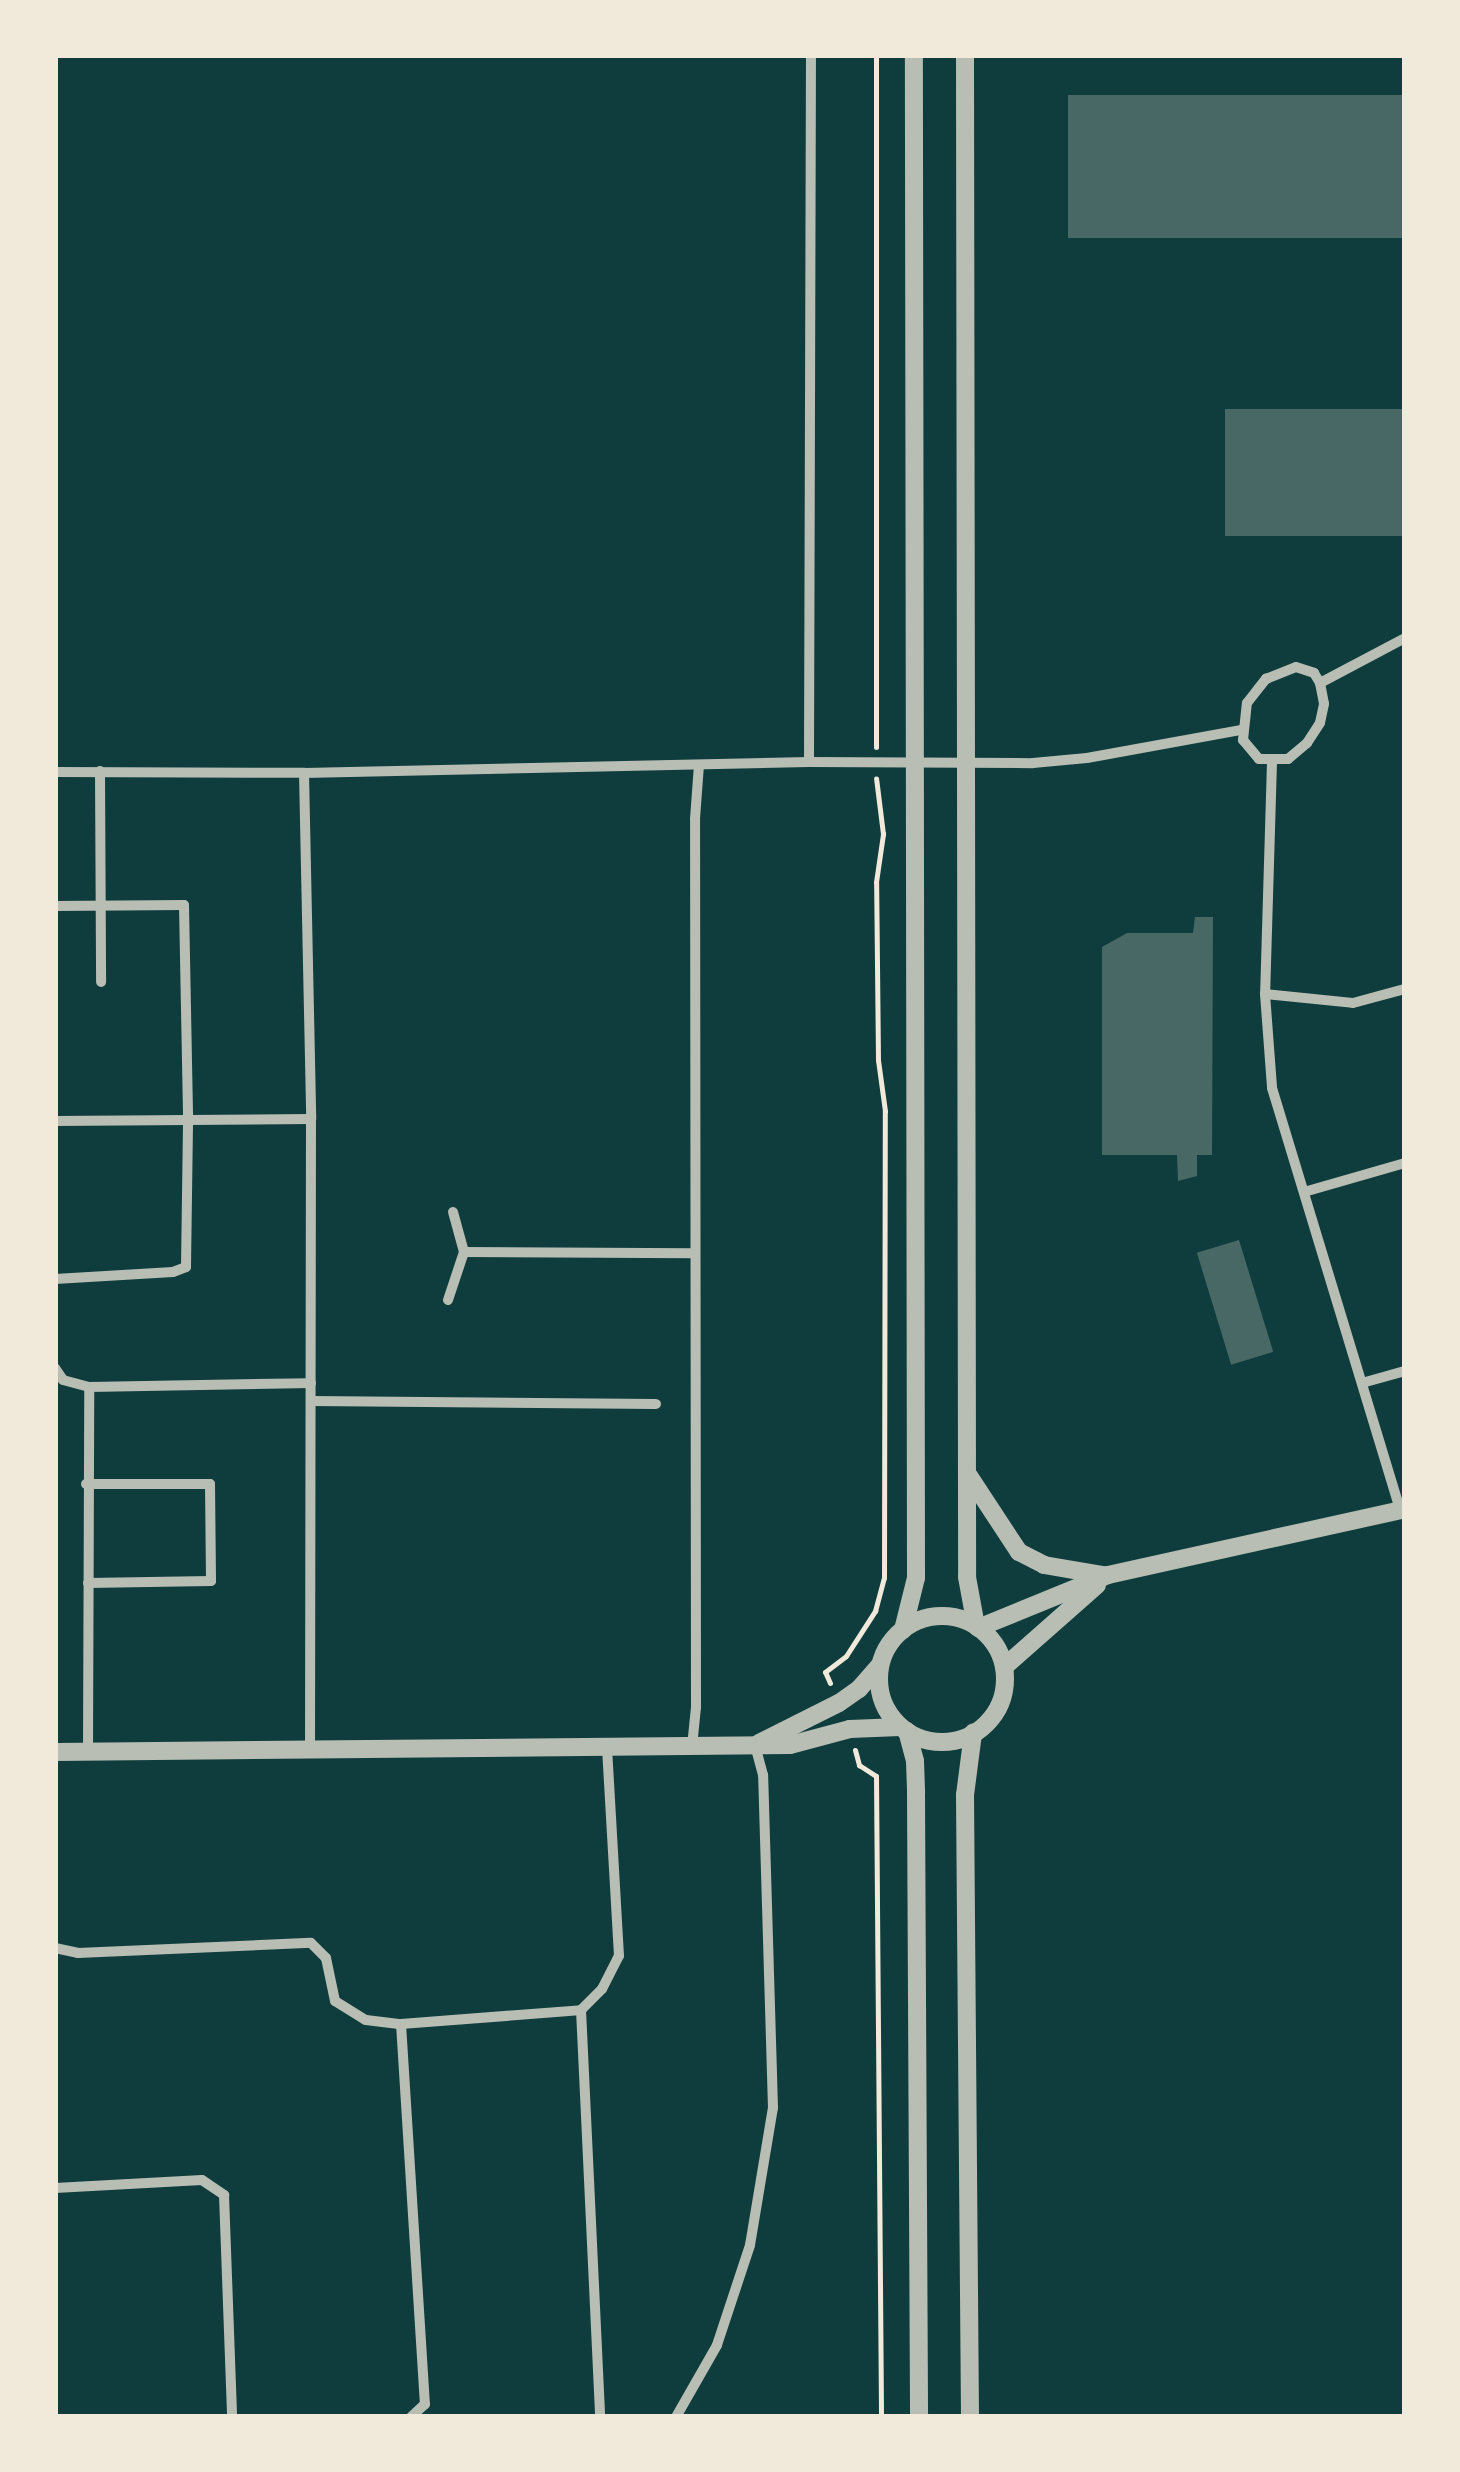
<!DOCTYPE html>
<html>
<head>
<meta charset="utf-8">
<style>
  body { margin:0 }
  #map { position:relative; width:1460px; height:2472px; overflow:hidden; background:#0f3d3e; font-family:Arial,sans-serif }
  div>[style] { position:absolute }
  .building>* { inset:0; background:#486865; transform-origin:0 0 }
  .path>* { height:5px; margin:-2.5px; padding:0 2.5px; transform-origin:2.5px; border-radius:2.5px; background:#f1e9da }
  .minor>* { height:10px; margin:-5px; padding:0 5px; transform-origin:5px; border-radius:5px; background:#b8beb3 }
  .tertiary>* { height:18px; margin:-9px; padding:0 9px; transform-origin:9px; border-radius:9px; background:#b8beb3 }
  .tertiary>.ring { margin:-9px; padding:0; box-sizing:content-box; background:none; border:18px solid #b8beb3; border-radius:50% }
  span { translate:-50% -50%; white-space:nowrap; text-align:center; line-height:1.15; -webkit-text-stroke:10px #f1e9da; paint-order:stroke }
  .frame { position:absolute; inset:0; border:58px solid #f1e9da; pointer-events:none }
</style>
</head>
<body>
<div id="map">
  <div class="building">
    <div style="left:1405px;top:95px;width:143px;height:337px;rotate:90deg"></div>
    <div style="left:1405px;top:409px;width:127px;height:180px;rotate:90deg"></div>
    <div style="clip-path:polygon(1195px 917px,1213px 917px,1212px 1155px,1197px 1155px,1197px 1176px,1178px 1181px,1177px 1155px,1102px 1155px,1102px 947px,1127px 933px,1193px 933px)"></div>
    <div style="left:1239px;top:1240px;width:117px;height:44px;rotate:73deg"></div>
  </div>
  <div class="path">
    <div style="left:876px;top:55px;width:692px;rotate:90deg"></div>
    <div style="left:830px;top:1683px;width:12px;rotate:-114deg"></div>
    <div style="left:825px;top:1672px;width:26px;rotate:-37deg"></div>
    <div style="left:846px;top:1656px;width:54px;rotate:-57.2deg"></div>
    <div style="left:875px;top:1611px;width:34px;rotate:-75deg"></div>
    <div style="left:884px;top:1578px;width:467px;rotate:-89.9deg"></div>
    <div style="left:885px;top:1111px;width:51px;rotate:-97.8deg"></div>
    <div style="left:878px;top:1060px;width:178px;rotate:-90.6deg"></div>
    <div style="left:876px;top:882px;width:49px;rotate:-81.7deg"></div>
    <div style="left:883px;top:834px;width:56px;rotate:-97.1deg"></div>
    <div style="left:855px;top:1750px;width:16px;rotate:75deg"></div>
    <div style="left:859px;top:1765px;width:20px;rotate:33deg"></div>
    <div style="left:876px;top:1776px;width:641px;rotate:89.55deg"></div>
  </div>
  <div class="minor">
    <div style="left:1296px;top:667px;width:19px;rotate:18deg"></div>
    <div style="left:1314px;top:673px;width:12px;rotate:59deg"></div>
    <div style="left:1320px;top:683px;width:21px;rotate:79deg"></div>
    <div style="left:1324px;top:704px;width:19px;rotate:102deg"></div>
    <div style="left:1320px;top:723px;width:24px;rotate:123deg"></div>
    <div style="left:1307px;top:743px;width:25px;rotate:140deg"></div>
    <div style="left:1288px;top:759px;width:29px;rotate:180deg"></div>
    <div style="left:1259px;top:759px;width:25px;rotate:-130deg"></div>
    <div style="left:1243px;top:740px;width:37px;rotate:-84deg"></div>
    <div style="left:1247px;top:703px;width:31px;rotate:-52deg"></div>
    <div style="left:1266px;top:679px;width:32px;rotate:-22deg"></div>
    <div style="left:1320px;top:683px;width:96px;rotate:-27.9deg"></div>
    <div style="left:809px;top:762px;width:707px;rotate:-89.84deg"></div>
    <div style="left:1272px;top:762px;width:232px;rotate:91.7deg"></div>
    <div style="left:1265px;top:994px;width:94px;rotate:85.7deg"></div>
    <div style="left:1272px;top:1088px;width:441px;rotate:73.1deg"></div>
    <div style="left:100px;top:771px;width:211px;rotate:89.7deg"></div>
    <div style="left:55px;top:772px;width:249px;rotate:0.2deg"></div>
    <div style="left:304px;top:773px;width:505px;rotate:-1.25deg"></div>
    <div style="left:809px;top:762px;width:224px;rotate:0.3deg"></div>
    <div style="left:1033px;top:763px;width:54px;rotate:-5.3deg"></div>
    <div style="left:1087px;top:758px;width:157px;rotate:-10.3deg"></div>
    <div style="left:304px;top:773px;width:346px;rotate:88.8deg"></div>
    <div style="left:311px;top:1119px;width:631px;rotate:90.09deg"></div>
    <div style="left:55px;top:906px;width:129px;rotate:-0.4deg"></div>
    <div style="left:184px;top:905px;width:215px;rotate:88.9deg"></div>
    <div style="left:188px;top:1120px;width:133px;rotate:179.6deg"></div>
    <div style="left:1265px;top:994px;width:88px;rotate:5.8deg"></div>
    <div style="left:1353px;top:1003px;width:54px;rotate:-15.1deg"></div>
    <div style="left:1304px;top:1192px;width:105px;rotate:-16deg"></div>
    <div style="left:453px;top:1212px;width:41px;rotate:74.6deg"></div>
    <div style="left:464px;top:1252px;width:229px;rotate:0.3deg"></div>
    <div style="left:55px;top:1279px;width:118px;rotate:-3.4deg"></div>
    <div style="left:173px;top:1272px;width:14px;rotate:-21deg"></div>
    <div style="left:186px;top:1267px;width:147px;rotate:-89.2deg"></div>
    <div style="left:188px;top:1120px;width:123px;rotate:-0.5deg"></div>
    <div style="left:448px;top:1300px;width:51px;rotate:-71.6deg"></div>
    <div style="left:55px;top:1368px;width:14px;rotate:56deg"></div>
    <div style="left:63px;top:1380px;width:27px;rotate:15deg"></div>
    <div style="left:89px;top:1387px;width:222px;rotate:-1deg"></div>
    <div style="left:1362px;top:1383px;width:45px;rotate:-15.6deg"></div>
    <div style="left:311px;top:1401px;width:345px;rotate:0.5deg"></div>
    <div style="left:86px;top:1484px;width:124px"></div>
    <div style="left:210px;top:1484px;width:97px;rotate:89.4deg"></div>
    <div style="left:211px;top:1581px;width:123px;rotate:179.1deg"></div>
    <div style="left:692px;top:1747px;width:40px;rotate:-84.3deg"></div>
    <div style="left:696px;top:1707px;width:888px;rotate:-90.06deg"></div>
    <div style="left:695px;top:819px;width:54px;rotate:-85.8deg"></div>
    <div style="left:88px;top:1752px;width:365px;rotate:-89.8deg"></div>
    <div style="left:55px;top:1948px;width:24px;rotate:12deg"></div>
    <div style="left:78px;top:1953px;width:233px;rotate:-2.5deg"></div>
    <div style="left:311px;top:1943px;width:21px;rotate:45deg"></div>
    <div style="left:326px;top:1958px;width:44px;rotate:78.2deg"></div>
    <div style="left:335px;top:2001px;width:36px;rotate:32deg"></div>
    <div style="left:366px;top:2020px;width:35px;rotate:7deg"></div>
    <div style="left:401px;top:2024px;width:381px;rotate:86.4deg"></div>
    <div style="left:425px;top:2404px;width:19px;rotate:137deg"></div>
    <div style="left:581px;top:2010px;width:407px;rotate:87.3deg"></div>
    <div style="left:401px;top:2024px;width:181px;rotate:-4.4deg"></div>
    <div style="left:581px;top:2010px;width:30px;rotate:-45deg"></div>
    <div style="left:602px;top:1989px;width:37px;rotate:-63deg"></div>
    <div style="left:619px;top:1956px;width:209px;rotate:-93.3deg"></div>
    <div style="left:55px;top:2188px;width:147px;rotate:-3.1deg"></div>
    <div style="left:202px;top:2180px;width:27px;rotate:34deg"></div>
    <div style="left:224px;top:2195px;width:222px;rotate:87.9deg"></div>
    <div style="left:676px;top:2417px;width:83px;rotate:-60.3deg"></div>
    <div style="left:717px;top:2345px;width:105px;rotate:-71.7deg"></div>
    <div style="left:750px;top:2245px;width:139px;rotate:-80.5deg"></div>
    <div style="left:773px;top:2108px;width:333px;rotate:-91.7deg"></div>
    <div style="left:763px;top:1775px;width:30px;rotate:-105deg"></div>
  </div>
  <div class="tertiary">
    <div style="left:965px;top:55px;width:1522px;rotate:89.92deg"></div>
    <div style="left:967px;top:1577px;width:50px;rotate:79.6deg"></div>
    <div style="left:969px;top:1476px;width:91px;rotate:56.7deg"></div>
    <div style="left:1019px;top:1552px;width:28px;rotate:27deg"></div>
    <div style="left:1044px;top:1565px;width:60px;rotate:9.6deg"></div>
    <div class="ring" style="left:879px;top:1616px;width:108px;height:108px"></div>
    <div style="left:978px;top:1628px;width:140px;rotate:-22.2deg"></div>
    <div style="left:1108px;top:1575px;width:304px;rotate:-12.5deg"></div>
    <div style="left:903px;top:1630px;width:54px;rotate:-76deg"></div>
    <div style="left:916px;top:1578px;width:1523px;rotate:-90.08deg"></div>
    <div style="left:1004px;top:1667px;width:124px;rotate:-41.4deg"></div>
    <div style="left:907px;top:1731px;width:31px;rotate:75deg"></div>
    <div style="left:915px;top:1761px;width:32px;rotate:88deg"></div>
    <div style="left:916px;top:1793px;width:624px;rotate:89.72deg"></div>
    <div style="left:759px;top:1743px;width:89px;rotate:-26.6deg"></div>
    <div style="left:839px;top:1703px;width:24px;rotate:-35deg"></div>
    <div style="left:859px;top:1689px;width:32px;rotate:-49deg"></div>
    <div style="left:55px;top:1752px;width:735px;rotate:-0.55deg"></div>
    <div style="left:790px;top:1745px;width:62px;rotate:-14.9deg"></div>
    <div style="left:850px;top:1729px;width:50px;rotate:-2.3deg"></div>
    <div style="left:970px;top:2417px;width:622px;rotate:-90.46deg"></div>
    <div style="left:965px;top:1795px;width:63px;rotate:-82.6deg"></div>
  </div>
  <div class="frame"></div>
</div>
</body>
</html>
